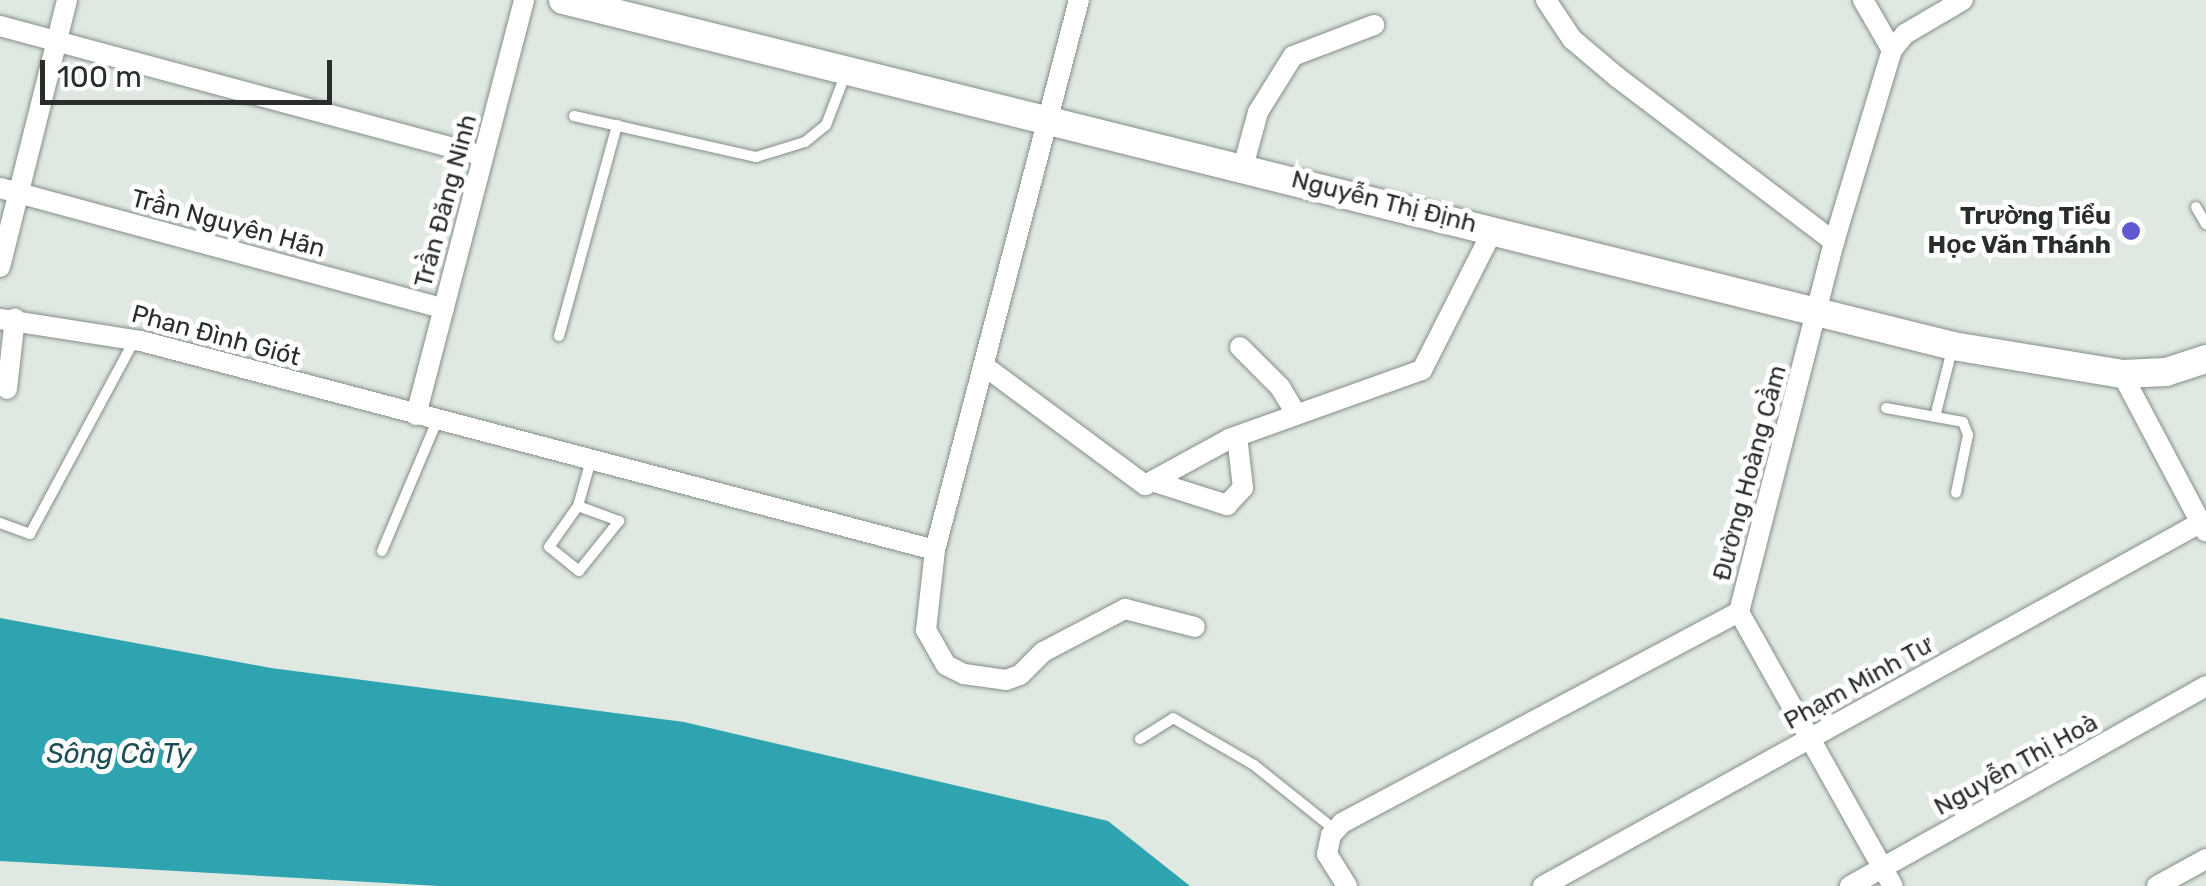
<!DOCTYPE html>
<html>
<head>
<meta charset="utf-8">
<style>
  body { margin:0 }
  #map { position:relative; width:2206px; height:886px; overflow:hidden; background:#dfe9e2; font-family:Rubik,sans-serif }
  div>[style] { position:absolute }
  .water>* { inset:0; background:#2ea4b0 }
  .roads { filter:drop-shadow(0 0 2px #858e87) drop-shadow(0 0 2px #858e87) }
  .lane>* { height:10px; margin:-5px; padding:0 5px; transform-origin:5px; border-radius:5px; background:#fff }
  .street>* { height:20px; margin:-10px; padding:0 10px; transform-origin:10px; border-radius:10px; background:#fff }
  .secondary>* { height:28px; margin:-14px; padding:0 14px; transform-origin:14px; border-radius:14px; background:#fff }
  .dots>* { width:28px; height:28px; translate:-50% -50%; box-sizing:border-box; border:5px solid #fff; border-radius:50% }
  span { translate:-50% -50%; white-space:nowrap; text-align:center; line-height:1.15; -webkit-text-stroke:10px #fff; paint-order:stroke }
  .street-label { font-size:25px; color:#2a2e2b }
  .poi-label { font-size:25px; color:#2a2e2b; font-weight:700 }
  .right { translate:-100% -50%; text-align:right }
  .water-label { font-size:28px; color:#1d4e53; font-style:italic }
  .scale { position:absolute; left:40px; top:60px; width:292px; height:45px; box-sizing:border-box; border:5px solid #2a2e2b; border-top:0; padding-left:12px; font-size:30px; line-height:35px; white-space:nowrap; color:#2a2e2b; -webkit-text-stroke:8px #fff; paint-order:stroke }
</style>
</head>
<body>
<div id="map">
  <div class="water">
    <div style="clip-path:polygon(0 618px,271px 668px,684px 722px,1108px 821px,1190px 886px,439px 886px,0 861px)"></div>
  </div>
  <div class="roads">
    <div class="lane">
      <div style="left:574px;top:116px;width:187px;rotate:12.7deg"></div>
      <div style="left:756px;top:157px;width:51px;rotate:-17deg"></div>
      <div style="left:805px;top:142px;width:27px;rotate:-39deg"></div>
      <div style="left:826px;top:125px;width:56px;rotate:-69deg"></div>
      <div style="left:2196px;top:207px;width:20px;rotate:60deg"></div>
      <div style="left:559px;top:336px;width:219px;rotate:-74.6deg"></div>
      <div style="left:1886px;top:408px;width:78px;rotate:10.3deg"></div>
      <div style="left:1963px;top:422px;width:14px;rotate:69deg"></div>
      <div style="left:1968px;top:435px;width:59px;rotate:101.7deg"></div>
      <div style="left:1935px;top:417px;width:69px;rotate:-75.8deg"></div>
      <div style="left:578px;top:506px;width:44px;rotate:20.1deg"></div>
      <div style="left:619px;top:521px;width:64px;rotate:128.7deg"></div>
      <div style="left:579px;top:571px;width:38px;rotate:-141deg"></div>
      <div style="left:549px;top:547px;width:50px;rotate:-54.7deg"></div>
      <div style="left:578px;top:506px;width:48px;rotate:-74.2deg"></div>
      <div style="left:0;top:523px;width:32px;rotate:20deg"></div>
      <div style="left:30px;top:534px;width:221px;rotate:-61.7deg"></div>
      <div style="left:382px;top:551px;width:141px;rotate:-67.1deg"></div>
      <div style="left:1140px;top:739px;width:39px;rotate:-32deg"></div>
      <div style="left:1173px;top:718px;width:94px;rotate:30.1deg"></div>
      <div style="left:1254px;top:765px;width:104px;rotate:38.7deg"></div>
    </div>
    <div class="street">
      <div style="left:1546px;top:0;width:47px;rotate:56.3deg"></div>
      <div style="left:1572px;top:39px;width:59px;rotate:40.2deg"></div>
      <div style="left:1617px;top:77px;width:273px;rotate:37.2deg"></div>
      <div style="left:0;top:26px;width:500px;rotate:15.06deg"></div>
      <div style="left:1892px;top:50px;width:21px;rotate:-51deg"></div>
      <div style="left:1905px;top:34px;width:67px;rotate:-30.4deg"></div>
      <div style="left:1243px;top:167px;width:57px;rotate:-74.7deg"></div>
      <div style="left:1258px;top:112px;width:66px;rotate:-58deg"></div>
      <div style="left:1293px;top:56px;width:87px;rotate:-20.9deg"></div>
      <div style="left:0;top:188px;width:460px;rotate:15.2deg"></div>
      <div style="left:0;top:267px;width:275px;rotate:-75.9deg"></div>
      <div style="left:0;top:319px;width:143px;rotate:8.9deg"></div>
      <div style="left:141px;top:341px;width:821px;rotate:14.75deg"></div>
      <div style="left:935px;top:550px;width:569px;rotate:-75.33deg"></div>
      <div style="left:1240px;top:347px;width:57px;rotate:45deg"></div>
      <div style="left:1280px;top:387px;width:31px;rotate:59deg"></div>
      <div style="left:987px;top:368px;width:197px;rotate:36.5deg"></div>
      <div style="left:1145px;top:485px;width:96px;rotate:-28.7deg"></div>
      <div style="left:1229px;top:439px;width:205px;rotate:-19.7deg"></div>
      <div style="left:1422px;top:370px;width:157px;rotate:-63.1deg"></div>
      <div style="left:2122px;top:374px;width:178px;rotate:62.1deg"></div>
      <div style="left:7px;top:389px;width:71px;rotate:-83.6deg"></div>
      <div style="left:416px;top:415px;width:429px;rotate:-75.4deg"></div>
      <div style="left:1155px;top:482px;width:76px;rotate:17.7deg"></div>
      <div style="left:1227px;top:505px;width:23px;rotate:-47deg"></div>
      <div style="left:1243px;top:488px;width:52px;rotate:-96.6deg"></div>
      <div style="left:935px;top:550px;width:81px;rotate:96.4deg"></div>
      <div style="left:926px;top:630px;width:40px;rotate:60.3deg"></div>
      <div style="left:946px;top:665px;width:20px;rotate:27deg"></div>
      <div style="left:964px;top:674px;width:42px;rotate:8.1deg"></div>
      <div style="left:1006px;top:680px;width:15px;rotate:-20deg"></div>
      <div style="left:1020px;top:675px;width:33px;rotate:-45deg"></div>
      <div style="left:1043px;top:652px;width:93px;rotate:-27.7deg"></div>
      <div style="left:1125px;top:609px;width:72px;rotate:14.4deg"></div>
      <div style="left:1739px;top:612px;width:314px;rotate:60.7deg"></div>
      <div style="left:1347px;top:886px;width:38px;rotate:-122deg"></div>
      <div style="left:1327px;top:854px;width:19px;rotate:-78deg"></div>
      <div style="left:1331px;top:835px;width:16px;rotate:-47deg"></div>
      <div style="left:1342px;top:823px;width:450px;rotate:-28deg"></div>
      <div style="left:1739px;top:612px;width:382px;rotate:-75.6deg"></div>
      <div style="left:1834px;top:242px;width:201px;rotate:-73.2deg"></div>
      <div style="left:1892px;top:50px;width:58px;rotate:-120.1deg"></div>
      <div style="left:1543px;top:886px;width:751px;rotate:-28.92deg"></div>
      <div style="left:1850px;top:886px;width:408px;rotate:-29.3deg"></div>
      <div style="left:2157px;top:886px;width:56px;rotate:-28.9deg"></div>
    </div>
    <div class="secondary">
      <div style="left:563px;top:0;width:1432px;rotate:13.98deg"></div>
      <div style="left:1953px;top:346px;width:171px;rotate:9.4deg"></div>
      <div style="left:2122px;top:374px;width:44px;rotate:-2.6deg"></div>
      <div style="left:2166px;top:372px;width:42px;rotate:-18deg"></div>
    </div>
  </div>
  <div class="dots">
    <div style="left:2131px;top:231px;background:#605ad2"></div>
  </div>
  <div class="street-label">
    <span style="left:446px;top:201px;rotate:-75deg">Trần Đăng Ninh</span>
    <span style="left:1384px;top:202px;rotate:14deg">Nguyễn Thị Định</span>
    <span style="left:228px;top:224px;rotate:15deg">Trần Nguyên Hãn</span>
    <span style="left:216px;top:336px;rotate:15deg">Phan Đình Giót</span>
    <span style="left:1750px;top:473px;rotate:-75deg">Đường Hoàng Cầm</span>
    <span style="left:1859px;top:683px;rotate:-29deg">Phạm Minh Tư</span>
    <span style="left:2016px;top:765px;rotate:-29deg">Nguyễn Thị Hoà</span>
  </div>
  <div class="poi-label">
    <span class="right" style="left:2111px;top:231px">Trường Tiểu<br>Học Văn Thánh</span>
  </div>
  <div class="water-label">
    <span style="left:119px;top:754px">Sông Cà Ty</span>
  </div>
  <div class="scale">100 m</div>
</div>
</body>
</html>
